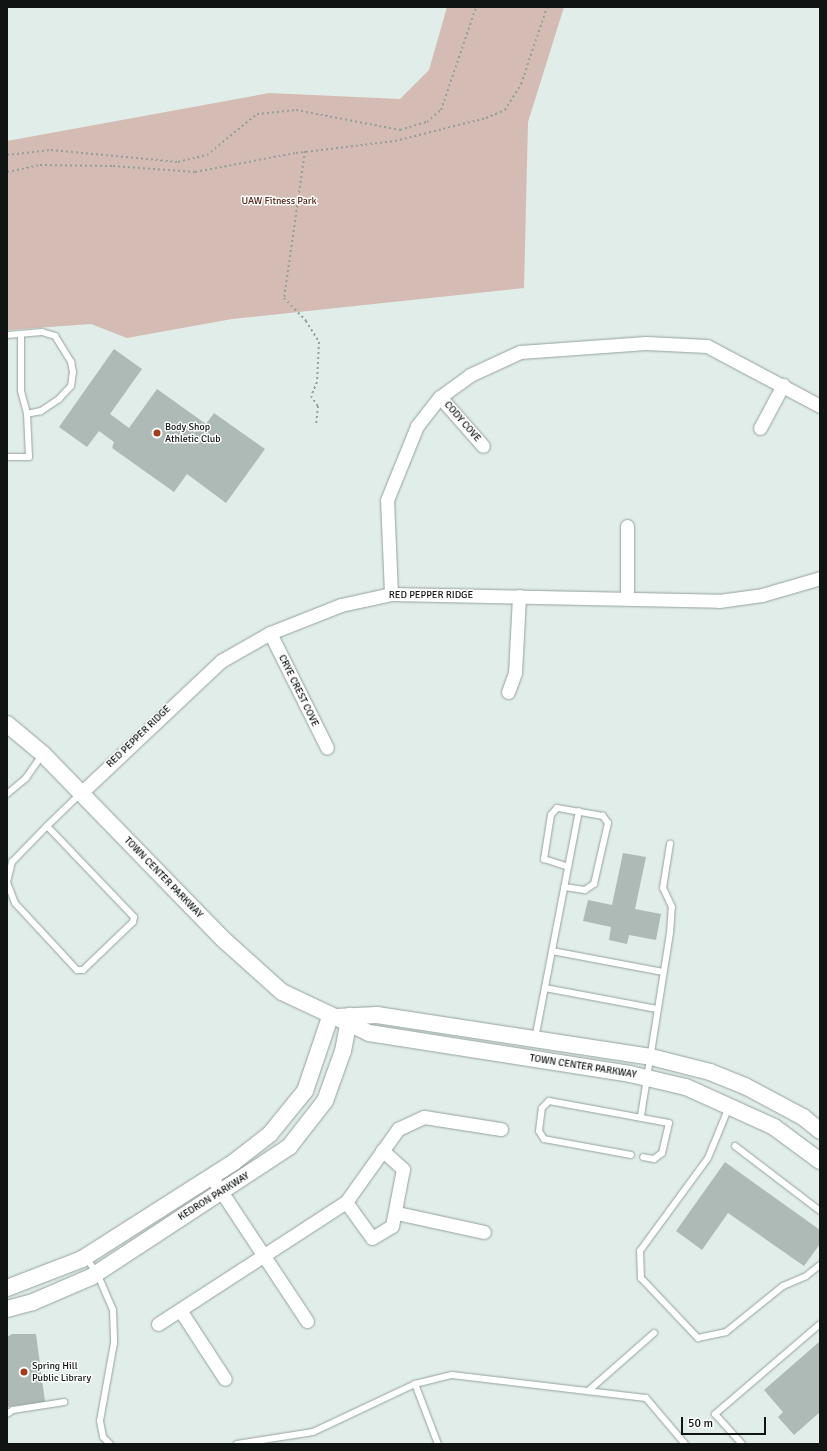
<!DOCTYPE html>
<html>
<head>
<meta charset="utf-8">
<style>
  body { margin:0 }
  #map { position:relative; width:827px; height:1451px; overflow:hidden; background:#e0ede8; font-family:Signika,sans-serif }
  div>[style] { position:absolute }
  .green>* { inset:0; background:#d4bbb3 }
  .building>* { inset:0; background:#aebab5 }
  .path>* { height:2px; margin-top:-1px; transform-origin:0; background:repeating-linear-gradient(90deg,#959f9b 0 2px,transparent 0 5px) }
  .roads { filter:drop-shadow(0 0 1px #95a19c) drop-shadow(0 0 1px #95a19c) }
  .service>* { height:6px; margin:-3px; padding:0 3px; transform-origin:3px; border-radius:3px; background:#fff }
  .minor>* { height:13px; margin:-6.5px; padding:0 6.5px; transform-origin:6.5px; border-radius:6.5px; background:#fff }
  .tertiary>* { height:16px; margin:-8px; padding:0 8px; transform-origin:8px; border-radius:8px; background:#fff }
  .dots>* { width:11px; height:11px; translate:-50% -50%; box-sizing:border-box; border:2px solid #fff; border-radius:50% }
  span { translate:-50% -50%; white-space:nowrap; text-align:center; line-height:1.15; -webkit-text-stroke:3px #fff; paint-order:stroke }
  .park-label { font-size:10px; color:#562517 }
  .street-label { font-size:10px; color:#101413 }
  .poi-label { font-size:10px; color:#101413 }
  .left { translate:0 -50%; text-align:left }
  .frame { position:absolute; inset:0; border:8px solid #101413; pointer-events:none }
  .scale { position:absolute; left:681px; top:1417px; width:85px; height:18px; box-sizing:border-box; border:2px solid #101413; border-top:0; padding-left:5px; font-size:12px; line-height:14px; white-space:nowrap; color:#101413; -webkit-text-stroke:3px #fff; paint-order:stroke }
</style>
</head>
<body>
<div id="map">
  <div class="green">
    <div style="clip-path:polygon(447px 7px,564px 7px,528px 122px,524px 288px,232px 319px,127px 338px,91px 324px,7px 330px,7px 141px,269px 93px,400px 99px,429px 70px)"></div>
  </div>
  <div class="building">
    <div style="clip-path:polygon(114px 349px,142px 369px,110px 414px,129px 428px,157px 389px,206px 424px,214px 413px,265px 449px,226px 503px,187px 474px,174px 492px,112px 448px,114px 442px,99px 431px,87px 447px,59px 427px)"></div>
    <div style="clip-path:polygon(623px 853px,646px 857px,635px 909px,661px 914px,656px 940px,629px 935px,627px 944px,609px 940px,611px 927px,583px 921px,588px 900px,612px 905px)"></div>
    <div style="clip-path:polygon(725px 1162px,820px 1230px,820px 1244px,804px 1266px,728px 1213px,702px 1250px,676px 1231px)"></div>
    <div style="clip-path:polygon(12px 1334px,36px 1334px,45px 1402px,7px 1407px,7px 1337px)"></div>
    <div style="clip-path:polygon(819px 1342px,820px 1412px,794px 1435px,778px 1417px,783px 1412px,764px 1390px)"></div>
  </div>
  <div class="path">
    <div style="left:305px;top:151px;width:148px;rotate:98.1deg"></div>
    <div style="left:284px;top:298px;width:32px;rotate:46deg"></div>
    <div style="left:306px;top:321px;width:25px;rotate:58deg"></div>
    <div style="left:319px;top:342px;width:40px;rotate:92.9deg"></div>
    <div style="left:317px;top:382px;width:15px;rotate:113deg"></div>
    <div style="left:311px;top:396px;width:12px;rotate:55deg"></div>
    <div style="left:318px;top:406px;width:18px;rotate:96deg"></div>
    <div style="left:7px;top:155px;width:44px;rotate:-6.5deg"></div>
    <div style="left:51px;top:150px;width:128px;rotate:5.4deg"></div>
    <div style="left:178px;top:162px;width:30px;rotate:-14deg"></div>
    <div style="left:207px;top:155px;width:65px;rotate:-39.4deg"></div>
    <div style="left:257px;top:114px;width:39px;rotate:-6deg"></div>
    <div style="left:296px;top:110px;width:106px;rotate:10.9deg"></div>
    <div style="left:400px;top:130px;width:28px;rotate:-17deg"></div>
    <div style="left:427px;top:122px;width:18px;rotate:-41deg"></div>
    <div style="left:441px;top:110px;width:109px;rotate:-71.2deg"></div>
    <div style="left:7px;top:172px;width:34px;rotate:-12deg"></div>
    <div style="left:40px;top:165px;width:73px;rotate:0.8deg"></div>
    <div style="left:113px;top:166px;width:82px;rotate:4.2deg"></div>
    <div style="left:195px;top:172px;width:103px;rotate:-10.7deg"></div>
    <div style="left:296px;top:153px;width:100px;rotate:-6.9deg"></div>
    <div style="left:395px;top:141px;width:94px;rotate:-14.2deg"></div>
    <div style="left:486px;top:118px;width:21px;rotate:-23deg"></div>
    <div style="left:505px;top:110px;width:31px;rotate:-58deg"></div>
    <div style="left:521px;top:84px;width:81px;rotate:-71.3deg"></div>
  </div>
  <div class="roads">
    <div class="service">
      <div style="left:21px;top:334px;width:57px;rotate:90deg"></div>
      <div style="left:21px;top:391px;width:24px;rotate:75deg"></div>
      <div style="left:7px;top:335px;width:35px;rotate:-5deg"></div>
      <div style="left:42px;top:332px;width:14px;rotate:17deg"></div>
      <div style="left:55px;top:336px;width:31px;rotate:58deg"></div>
      <div style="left:71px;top:362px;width:10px;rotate:79deg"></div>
      <div style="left:73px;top:372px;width:14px;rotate:98deg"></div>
      <div style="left:71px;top:386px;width:18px;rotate:133deg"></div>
      <div style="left:59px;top:399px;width:22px;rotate:146deg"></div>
      <div style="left:41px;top:411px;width:14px;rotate:168deg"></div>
      <div style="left:27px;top:414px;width:43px;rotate:87.3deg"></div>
      <div style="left:29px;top:457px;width:22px;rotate:180deg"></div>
      <div style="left:7px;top:794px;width:25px;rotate:-40deg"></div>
      <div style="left:26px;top:778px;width:28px;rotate:-55deg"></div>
      <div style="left:47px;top:826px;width:126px;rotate:46.3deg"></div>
      <div style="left:134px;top:917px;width:5px;rotate:101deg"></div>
      <div style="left:133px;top:922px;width:69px;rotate:136.2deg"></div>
      <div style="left:83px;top:970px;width:6px;rotate:180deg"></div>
      <div style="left:77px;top:970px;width:91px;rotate:-132.8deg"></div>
      <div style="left:15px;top:903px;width:22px;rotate:-111deg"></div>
      <div style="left:7px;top:882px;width:21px;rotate:-76deg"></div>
      <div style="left:12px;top:862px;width:50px;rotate:-45.8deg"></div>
      <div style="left:47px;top:826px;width:46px;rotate:-44.1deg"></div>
      <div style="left:564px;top:887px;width:21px;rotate:8deg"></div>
      <div style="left:585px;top:890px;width:11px;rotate:-34deg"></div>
      <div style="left:594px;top:884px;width:63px;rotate:-77.1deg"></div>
      <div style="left:608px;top:823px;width:9px;rotate:-126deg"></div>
      <div style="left:603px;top:816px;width:47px;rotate:-170.1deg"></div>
      <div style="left:557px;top:808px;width:9px;rotate:131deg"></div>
      <div style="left:551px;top:815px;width:45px;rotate:99deg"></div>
      <div style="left:544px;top:859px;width:25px;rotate:18deg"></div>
      <div style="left:552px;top:951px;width:113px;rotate:10.7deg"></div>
      <div style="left:545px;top:988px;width:114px;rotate:10.6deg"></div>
      <div style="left:535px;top:1039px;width:232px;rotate:-79.1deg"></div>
      <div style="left:729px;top:1107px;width:55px;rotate:112.4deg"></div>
      <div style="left:708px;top:1158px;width:115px;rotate:126.2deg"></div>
      <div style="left:640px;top:1251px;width:27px;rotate:88deg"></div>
      <div style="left:641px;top:1278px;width:83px;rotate:46.5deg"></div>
      <div style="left:698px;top:1338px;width:29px;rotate:-12deg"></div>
      <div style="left:726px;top:1332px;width:73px;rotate:-38.9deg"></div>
      <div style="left:783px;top:1286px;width:25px;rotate:-23deg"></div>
      <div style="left:806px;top:1276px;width:18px;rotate:-38deg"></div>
      <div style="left:641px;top:1116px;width:185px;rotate:-81deg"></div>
      <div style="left:670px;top:933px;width:26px;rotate:-86deg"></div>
      <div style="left:672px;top:907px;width:21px;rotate:-115deg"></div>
      <div style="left:663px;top:888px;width:45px;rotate:-81deg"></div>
      <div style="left:735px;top:1146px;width:107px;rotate:37.4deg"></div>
      <div style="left:631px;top:1155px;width:88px;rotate:-169.6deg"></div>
      <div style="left:544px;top:1139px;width:9px;rotate:-122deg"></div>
      <div style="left:539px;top:1131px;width:23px;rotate:-83deg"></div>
      <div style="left:542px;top:1108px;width:10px;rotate:-45deg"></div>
      <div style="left:549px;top:1101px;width:122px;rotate:10.4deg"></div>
      <div style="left:669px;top:1123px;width:31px;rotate:103deg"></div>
      <div style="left:662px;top:1153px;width:10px;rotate:143deg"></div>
      <div style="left:654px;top:1159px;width:11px;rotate:-170deg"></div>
      <div style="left:86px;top:1258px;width:19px;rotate:54deg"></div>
      <div style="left:97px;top:1273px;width:40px;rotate:66.6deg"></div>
      <div style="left:113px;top:1310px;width:33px;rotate:88deg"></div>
      <div style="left:114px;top:1343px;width:79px;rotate:100.2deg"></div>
      <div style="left:100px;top:1421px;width:16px;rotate:79deg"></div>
      <div style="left:103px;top:1437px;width:10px;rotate:45deg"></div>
      <div style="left:415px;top:1384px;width:64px;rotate:69deg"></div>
      <div style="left:588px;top:1391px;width:88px;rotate:-41.3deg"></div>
      <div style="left:7px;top:1414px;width:7px;rotate:-34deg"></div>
      <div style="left:13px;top:1410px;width:52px;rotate:-8.9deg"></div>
      <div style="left:237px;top:1444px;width:77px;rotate:-9deg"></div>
      <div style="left:313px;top:1432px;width:113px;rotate:-25.2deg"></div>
      <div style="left:415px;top:1384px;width:38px;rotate:-14deg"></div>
      <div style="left:452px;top:1375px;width:195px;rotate:6.8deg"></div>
      <div style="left:646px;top:1398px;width:60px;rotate:49.7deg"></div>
      <div style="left:742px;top:1444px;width:40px;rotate:-132deg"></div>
      <div style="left:715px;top:1414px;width:138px;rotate:-40.6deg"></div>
    </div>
    <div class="minor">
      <div style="left:440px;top:397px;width:65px;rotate:48.7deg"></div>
      <div style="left:760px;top:428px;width:49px;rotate:-61.9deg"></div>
      <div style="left:627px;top:526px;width:72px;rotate:90deg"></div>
      <div style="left:391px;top:594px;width:94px;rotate:-92.4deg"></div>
      <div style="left:387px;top:500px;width:80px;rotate:-67.9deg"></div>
      <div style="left:417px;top:426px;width:37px;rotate:-52deg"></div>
      <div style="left:440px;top:397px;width:37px;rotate:-36deg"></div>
      <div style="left:470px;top:375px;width:55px;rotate:-24.7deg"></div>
      <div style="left:520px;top:352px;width:126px;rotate:-4.1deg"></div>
      <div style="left:646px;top:343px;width:61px;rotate:2.8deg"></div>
      <div style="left:707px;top:346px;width:128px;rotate:28deg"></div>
      <div style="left:270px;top:633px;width:128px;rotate:63.6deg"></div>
      <div style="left:508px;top:692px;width:20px;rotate:-70deg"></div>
      <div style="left:515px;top:673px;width:77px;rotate:-87deg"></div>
      <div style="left:81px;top:793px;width:192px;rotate:-43.3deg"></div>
      <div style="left:221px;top:661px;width:56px;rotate:-29.7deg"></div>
      <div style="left:270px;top:633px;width:76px;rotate:-21.5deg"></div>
      <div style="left:341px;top:605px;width:51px;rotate:-12.4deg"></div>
      <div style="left:391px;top:594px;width:328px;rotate:1.2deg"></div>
      <div style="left:719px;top:601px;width:43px;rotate:-7.9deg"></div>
      <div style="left:762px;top:595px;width:60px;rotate:-16.3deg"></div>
      <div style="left:211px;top:1176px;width:174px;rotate:56.5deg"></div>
      <div style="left:346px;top:1202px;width:44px;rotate:54.2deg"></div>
      <div style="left:372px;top:1238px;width:23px;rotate:-31deg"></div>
      <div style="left:392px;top:1226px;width:58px;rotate:-79.1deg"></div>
      <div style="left:403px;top:1169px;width:28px;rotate:-138deg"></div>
      <div style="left:397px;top:1213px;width:89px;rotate:12.3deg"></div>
      <div style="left:180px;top:1310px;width:82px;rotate:56.9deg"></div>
      <div style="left:158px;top:1324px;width:224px;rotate:-33deg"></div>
      <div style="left:346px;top:1202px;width:90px;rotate:-54.5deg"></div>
      <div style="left:398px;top:1129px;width:29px;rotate:-25deg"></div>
      <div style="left:424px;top:1117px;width:78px;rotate:8.9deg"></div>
    </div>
    <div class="tertiary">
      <div style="left:7px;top:724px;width:47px;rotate:39.8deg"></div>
      <div style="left:43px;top:754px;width:260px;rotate:45.8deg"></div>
      <div style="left:224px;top:940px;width:78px;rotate:41.9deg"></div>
      <div style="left:282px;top:992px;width:96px;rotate:25.2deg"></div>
      <div style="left:369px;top:1033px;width:264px;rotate:8.9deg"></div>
      <div style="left:630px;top:1074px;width:57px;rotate:13.1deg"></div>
      <div style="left:686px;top:1087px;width:97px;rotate:24.4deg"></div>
      <div style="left:774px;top:1127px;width:57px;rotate:36.5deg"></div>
      <div style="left:336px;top:1017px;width:41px;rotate:-2.8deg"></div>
      <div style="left:377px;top:1015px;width:277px;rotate:8.7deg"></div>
      <div style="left:651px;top:1057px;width:61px;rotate:14.3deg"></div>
      <div style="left:710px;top:1072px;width:38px;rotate:22deg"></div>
      <div style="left:745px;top:1086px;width:66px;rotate:28.1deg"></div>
      <div style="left:803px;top:1117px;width:22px;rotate:39deg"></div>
      <div style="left:7px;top:1288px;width:80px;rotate:-21.1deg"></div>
      <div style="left:82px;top:1259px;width:180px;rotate:-32.5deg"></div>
      <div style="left:234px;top:1162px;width:46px;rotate:-37.9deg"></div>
      <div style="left:270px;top:1134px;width:55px;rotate:-50.9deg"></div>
      <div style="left:305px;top:1091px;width:78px;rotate:-71.3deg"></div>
      <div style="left:7px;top:1309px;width:27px;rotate:-15deg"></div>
      <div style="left:33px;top:1302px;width:63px;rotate:-23.3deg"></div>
      <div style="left:91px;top:1277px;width:237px;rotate:-33.3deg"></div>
      <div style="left:289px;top:1147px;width:58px;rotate:-52deg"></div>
      <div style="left:325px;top:1101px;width:53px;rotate:-70.2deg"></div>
      <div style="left:343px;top:1051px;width:36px;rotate:-79deg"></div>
    </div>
  </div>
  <div class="dots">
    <div style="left:157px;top:433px;background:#a33c1a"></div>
    <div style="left:24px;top:1372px;background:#a33c1a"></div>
  </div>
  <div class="park-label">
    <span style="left:279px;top:202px">UAW Fitness Park</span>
  </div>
  <div class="street-label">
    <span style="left:462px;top:422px;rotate:49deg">CODY COVE</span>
    <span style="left:431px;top:596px">RED PEPPER RIDGE</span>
    <span style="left:298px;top:691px;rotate:64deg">CRYE CREST COVE</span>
    <span style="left:139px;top:737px;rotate:-44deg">RED PEPPER RIDGE</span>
    <span style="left:163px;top:878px;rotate:46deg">TOWN CENTER PARKWAY</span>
    <span style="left:583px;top:1067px;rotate:9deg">TOWN CENTER PARKWAY</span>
    <span style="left:214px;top:1197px;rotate:-32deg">KEDRON PARKWAY</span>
  </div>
  <div class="poi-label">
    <span class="left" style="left:165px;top:433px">Body Shop<br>Athletic Club</span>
    <span class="left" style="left:32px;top:1372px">Spring Hill<br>Public Library</span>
  </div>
  <div class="frame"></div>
  <div class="scale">50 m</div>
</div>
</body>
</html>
